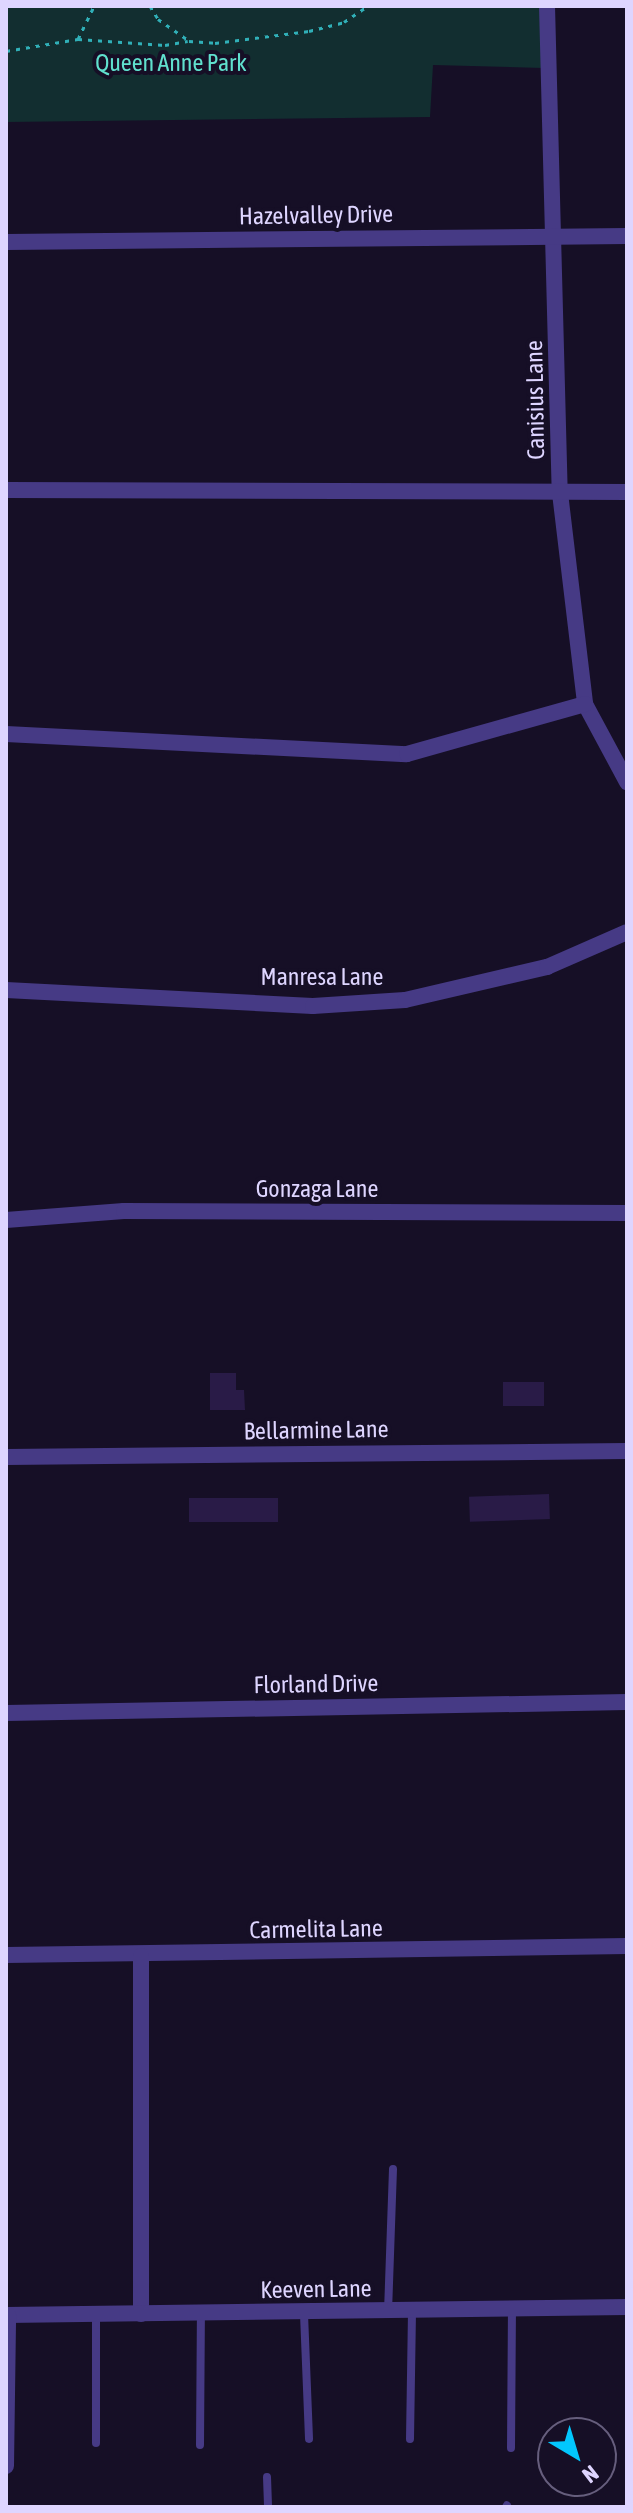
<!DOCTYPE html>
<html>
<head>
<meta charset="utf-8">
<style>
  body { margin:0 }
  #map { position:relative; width:633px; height:2513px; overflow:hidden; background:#160f26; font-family:"Asap Condensed",sans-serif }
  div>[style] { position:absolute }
  .green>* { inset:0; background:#122e30 }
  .building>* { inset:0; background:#291b47; transform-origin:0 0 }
  .path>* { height:3px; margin-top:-1.5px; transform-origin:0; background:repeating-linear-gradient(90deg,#30b0b8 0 4px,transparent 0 10px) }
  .lane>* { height:8px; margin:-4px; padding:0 4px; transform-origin:4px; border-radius:4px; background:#463a85 }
  .street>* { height:16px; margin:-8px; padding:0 8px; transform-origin:8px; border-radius:8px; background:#463a85 }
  span { translate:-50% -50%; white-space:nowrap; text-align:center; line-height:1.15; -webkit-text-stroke:8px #160f26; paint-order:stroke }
  .park-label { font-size:24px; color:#60e0ce }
  .street-label { font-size:24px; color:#ded5ff }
  .frame { position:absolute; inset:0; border:8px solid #ded5ff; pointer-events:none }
  .north { position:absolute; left:537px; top:2417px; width:80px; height:80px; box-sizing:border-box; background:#160f26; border:2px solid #665e7d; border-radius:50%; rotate:142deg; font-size:22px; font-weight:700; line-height:32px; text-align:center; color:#ded5ff }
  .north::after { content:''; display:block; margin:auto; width:28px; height:36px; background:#02c7fe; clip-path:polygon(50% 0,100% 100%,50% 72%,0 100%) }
</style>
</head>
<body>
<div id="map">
  <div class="green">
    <div style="clip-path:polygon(6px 6px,542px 6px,543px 68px,433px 65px,430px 117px,6px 122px)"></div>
  </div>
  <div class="building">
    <div style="clip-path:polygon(210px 1373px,236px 1373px,236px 1390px,244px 1390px,245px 1410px,210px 1410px)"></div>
    <div style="left:544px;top:1382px;width:24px;height:41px;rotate:90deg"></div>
    <div style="left:549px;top:1494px;width:25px;height:80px;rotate:88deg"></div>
    <div style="left:278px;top:1498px;width:24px;height:89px;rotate:90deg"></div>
  </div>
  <div class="path">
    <div style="left:150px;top:6px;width:15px;rotate:58deg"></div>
    <div style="left:158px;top:19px;width:38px;rotate:35deg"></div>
    <div style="left:189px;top:41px;width:26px;rotate:4deg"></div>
    <div style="left:215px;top:43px;width:95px;rotate:-7.3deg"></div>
    <div style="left:309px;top:31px;width:36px;rotate:-14deg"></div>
    <div style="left:344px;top:22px;width:29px;rotate:-34deg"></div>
    <div style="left:78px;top:39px;width:37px;rotate:-64deg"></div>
    <div style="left:6px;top:51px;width:73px;rotate:-9.5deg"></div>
    <div style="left:78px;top:39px;width:87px;rotate:3.9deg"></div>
    <div style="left:165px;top:45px;width:23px;rotate:-10deg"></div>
  </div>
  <div class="lane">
    <div style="left:388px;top:2312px;width:143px;rotate:-88deg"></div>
    <div style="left:304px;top:2314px;width:125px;rotate:87.7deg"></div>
    <div style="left:96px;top:2315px;width:128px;rotate:90deg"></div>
    <div style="left:410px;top:2439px;width:127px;rotate:-89.1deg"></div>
    <div style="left:200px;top:2445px;width:131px;rotate:-89.6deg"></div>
    <div style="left:511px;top:2448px;width:138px;rotate:-89.6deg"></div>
    <div style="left:267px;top:2477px;width:30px;rotate:88deg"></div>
    <div style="left:506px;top:2507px;width:2px;rotate:-63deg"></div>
  </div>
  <div class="street">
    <div style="left:547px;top:6px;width:487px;rotate:88.5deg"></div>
    <div style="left:560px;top:493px;width:212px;rotate:83.2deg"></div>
    <div style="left:585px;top:704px;width:89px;rotate:61.7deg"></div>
    <div style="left:6px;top:242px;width:621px;rotate:-0.55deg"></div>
    <div style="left:6px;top:490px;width:621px;rotate:0.18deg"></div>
    <div style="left:6px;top:734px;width:401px;rotate:2.9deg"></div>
    <div style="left:407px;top:754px;width:185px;rotate:-15.7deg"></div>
    <div style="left:6px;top:990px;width:307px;rotate:3deg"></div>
    <div style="left:313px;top:1006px;width:92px;rotate:-3.7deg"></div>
    <div style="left:405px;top:1000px;width:146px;rotate:-13.1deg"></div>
    <div style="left:547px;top:967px;width:87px;rotate:-23.6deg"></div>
    <div style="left:6px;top:1220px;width:118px;rotate:-4.4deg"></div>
    <div style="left:124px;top:1211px;width:503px;rotate:0.23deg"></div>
    <div style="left:6px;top:1457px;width:621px;rotate:-0.55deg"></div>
    <div style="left:6px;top:1713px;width:621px;rotate:-1.01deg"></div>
    <div style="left:6px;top:1955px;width:621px;rotate:-0.83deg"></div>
    <div style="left:141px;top:1956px;width:358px;rotate:90deg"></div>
    <div style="left:6px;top:2315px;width:621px;rotate:-0.74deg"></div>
    <div style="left:6px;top:2466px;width:151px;rotate:-89.2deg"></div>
  </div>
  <div class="park-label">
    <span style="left:171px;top:63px">Queen Anne Park</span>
  </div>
  <div class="street-label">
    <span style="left:316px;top:215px;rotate:-1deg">Hazelvalley Drive</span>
    <span style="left:535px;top:400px;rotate:-91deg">Canisius Lane</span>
    <span style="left:322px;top:977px">Manresa Lane</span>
    <span style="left:317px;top:1189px">Gonzaga Lane</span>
    <span style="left:316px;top:1430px;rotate:-1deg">Bellarmine Lane</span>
    <span style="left:316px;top:1684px;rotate:-1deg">Florland Drive</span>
    <span style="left:316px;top:1929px;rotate:-1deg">Carmelita Lane</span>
    <span style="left:316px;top:2289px;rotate:-1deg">Keeven Lane</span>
  </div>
  <div class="frame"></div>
  <div class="north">N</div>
</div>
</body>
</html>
